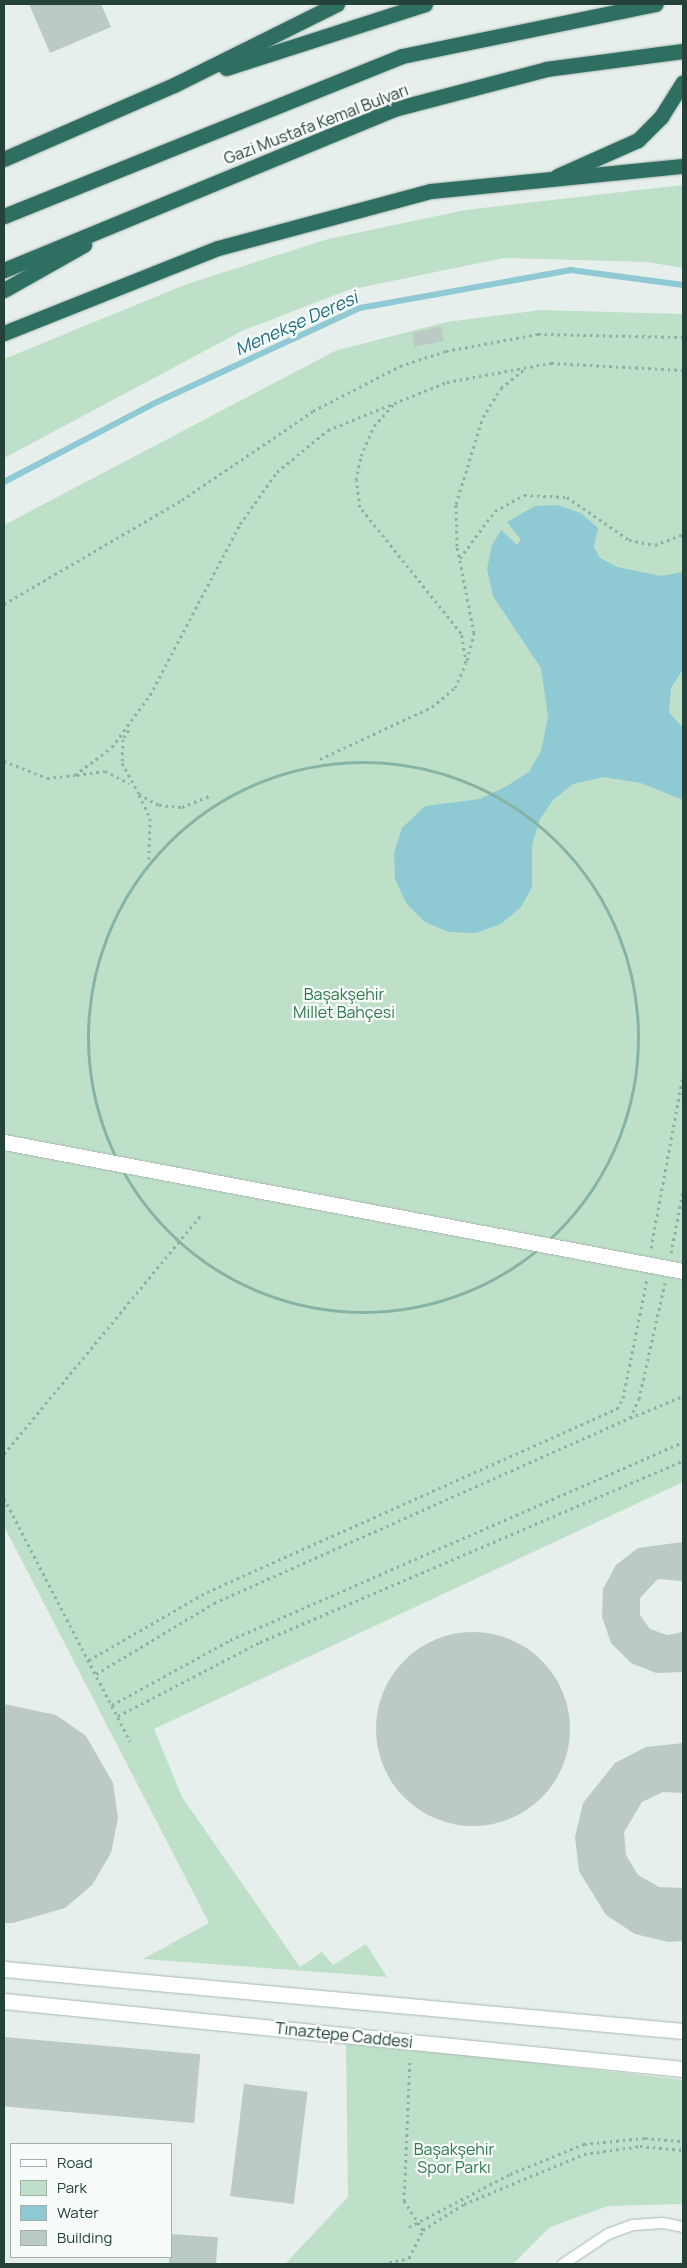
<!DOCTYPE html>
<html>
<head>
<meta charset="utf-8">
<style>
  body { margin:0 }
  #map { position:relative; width:687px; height:2268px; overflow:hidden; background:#e6efeb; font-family:Manrope,sans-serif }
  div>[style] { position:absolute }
  .green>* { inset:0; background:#bfe0c8 }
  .water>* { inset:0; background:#8ec9d4 }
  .stream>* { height:5.5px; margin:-2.75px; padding:0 2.75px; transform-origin:2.75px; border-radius:2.75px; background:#8ec9d4 }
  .building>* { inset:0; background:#bbcac4; transform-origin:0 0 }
  .round { border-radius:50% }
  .path>* { height:3px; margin-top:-1.5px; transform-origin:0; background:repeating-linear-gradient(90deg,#86b3a5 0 2.5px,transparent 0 6.5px) }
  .path>.ring { margin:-1.5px; padding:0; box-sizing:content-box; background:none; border:3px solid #86b3a5; border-radius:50% }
  .roads { filter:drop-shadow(0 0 1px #a8b8b2) drop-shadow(0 0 1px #a8b8b2) }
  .lane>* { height:10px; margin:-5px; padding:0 5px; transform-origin:5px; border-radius:5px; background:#fff }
  .street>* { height:15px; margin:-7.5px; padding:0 7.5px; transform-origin:7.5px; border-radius:7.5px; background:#fff }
  .secondary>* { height:15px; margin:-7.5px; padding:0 7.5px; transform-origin:7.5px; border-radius:7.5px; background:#fff }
  .highway>* { height:15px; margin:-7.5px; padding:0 7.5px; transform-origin:7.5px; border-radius:7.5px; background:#2f6f62 }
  span { translate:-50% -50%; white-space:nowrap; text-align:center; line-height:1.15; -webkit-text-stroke:4.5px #f7fbf9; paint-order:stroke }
  .street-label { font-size:16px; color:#24423a }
  .park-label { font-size:16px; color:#2d7a4b }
  .water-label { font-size:18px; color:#1c6f80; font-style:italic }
  .frame { position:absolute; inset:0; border:5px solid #24423a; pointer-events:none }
  .legend { position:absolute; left:10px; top:2143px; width:162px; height:115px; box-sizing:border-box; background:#f7fbf9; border:1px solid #a3b1ad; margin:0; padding:6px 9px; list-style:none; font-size:15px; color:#24423a }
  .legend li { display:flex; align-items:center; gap:10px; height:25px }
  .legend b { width:25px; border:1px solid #a3b1ad }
</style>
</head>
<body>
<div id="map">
  <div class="green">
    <div style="clip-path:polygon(683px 185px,683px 268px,647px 262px,504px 258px,348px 290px,242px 331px,4px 458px,4px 359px,187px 284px,328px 239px,465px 210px)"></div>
    <div style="clip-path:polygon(541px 310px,683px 314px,683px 1482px,154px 1729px,182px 1797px,300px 1967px,322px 1952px,333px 1965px,366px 1944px,387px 1977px,143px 1959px,209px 1923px,4px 1526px,4px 525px,335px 351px,446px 322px)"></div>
    <div style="clip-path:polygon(346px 2041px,683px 2080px,683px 2204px,608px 2206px,550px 2227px,513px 2264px,285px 2264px,348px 2197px)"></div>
  </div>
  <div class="water">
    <div style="clip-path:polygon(557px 505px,581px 513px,598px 528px,594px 547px,600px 558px,617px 567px,661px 576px,683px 572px,683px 669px,671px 688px,669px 712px,683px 728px,683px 800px,641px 783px,603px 777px,573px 784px,553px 800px,540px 819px,532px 845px,532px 887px,521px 907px,501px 924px,476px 933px,449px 932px,425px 922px,406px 903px,395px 879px,394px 853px,402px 828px,425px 806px,480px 799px,505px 787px,529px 772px,541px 751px,548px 717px,541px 668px,493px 596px,487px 569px,492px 545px,501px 530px,517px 545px,521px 540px,507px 522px,535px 506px)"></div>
  </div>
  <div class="stream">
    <div style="left:4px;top:482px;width:168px;rotate:-27.6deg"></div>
    <div style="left:153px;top:404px;width:228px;rotate:-24.9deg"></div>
    <div style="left:360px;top:308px;width:214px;rotate:-10.2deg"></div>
    <div style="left:571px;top:270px;width:113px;rotate:7.6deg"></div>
  </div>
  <div class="building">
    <div style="clip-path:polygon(29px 4px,101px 4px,111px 27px,50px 53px)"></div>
    <div style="clip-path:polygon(441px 326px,444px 341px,414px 347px,413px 333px)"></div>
    <div style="clip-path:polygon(683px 1542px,683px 1581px,658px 1579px,640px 1598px,640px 1615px,650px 1629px,667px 1635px,683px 1632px,683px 1672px,656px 1673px,631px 1663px,611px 1643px,602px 1617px,603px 1589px,616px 1565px,638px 1548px)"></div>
    <div class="round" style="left:376px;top:1632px;width:194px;height:194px"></div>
    <div style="clip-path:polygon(4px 1704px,56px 1715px,86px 1736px,113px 1783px,118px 1818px,111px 1853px,92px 1885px,65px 1908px,13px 1923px,4px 1923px)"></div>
    <div style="clip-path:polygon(683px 1743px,683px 1793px,663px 1792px,642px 1802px,624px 1832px,626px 1855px,638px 1875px,659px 1887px,683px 1888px,683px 1941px,668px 1942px,635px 1934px,606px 1915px,579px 1871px,575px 1837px,583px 1803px,615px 1763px,646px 1747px)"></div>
    <div style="left:4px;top:2037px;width:197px;height:69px;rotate:5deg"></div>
    <div style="left:244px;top:2084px;width:64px;height:113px;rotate:7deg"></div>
    <div style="left:171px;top:2234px;width:47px;height:30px;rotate:4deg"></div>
  </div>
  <div class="path">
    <div style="left:460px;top:558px;width:59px;rotate:-53.3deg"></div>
    <div style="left:495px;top:511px;width:33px;rotate:-29deg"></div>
    <div style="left:524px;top:495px;width:43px;rotate:2.7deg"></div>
    <div style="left:567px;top:497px;width:75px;rotate:34.7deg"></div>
    <div style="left:629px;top:540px;width:26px;rotate:11deg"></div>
    <div style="left:655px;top:545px;width:30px;rotate:-21deg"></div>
    <div style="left:4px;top:604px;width:206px;rotate:-30.3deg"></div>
    <div style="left:182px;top:500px;width:158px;rotate:-34.2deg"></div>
    <div style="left:313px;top:411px;width:98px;rotate:-27.3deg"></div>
    <div style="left:400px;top:366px;width:48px;rotate:-18.1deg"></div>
    <div style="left:446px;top:351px;width:94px;rotate:-10.5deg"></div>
    <div style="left:538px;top:334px;width:145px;rotate:1.2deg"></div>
    <div style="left:467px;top:660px;width:28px;rotate:-75deg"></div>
    <div style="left:474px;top:633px;width:89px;rotate:-101.1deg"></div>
    <div style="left:457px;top:546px;width:42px;rotate:-91.4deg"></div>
    <div style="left:456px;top:504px;width:91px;rotate:-72.8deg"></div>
    <div style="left:483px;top:417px;width:34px;rotate:-58deg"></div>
    <div style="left:501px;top:388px;width:32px;rotate:-39deg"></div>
    <div style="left:129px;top:730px;width:11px;rotate:124deg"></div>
    <div style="left:123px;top:739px;width:24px;rotate:92deg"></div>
    <div style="left:122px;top:763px;width:35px;rotate:61deg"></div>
    <div style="left:139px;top:794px;width:23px;rotate:29deg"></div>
    <div style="left:159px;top:805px;width:23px;rotate:5deg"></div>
    <div style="left:182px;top:807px;width:32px;rotate:-22deg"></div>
    <div style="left:320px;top:759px;width:123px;rotate:-24.9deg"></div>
    <div style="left:432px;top:707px;width:30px;rotate:-40deg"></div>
    <div style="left:455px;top:688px;width:27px;rotate:-66deg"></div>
    <div style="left:466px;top:663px;width:30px;rotate:-99deg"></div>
    <div style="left:461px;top:633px;width:161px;rotate:-128.7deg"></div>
    <div style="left:360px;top:507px;width:27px;rotate:-98deg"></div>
    <div style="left:356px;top:480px;width:25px;rotate:-78deg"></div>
    <div style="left:361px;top:456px;width:33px;rotate:-67deg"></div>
    <div style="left:374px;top:426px;width:30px;rotate:-48deg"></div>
    <div style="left:4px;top:761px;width:46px;rotate:21.6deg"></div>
    <div style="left:47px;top:778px;width:28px;rotate:-6deg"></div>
    <div style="left:75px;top:775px;width:46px;rotate:-37.1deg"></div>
    <div style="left:112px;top:747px;width:64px;rotate:-53.8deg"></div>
    <div style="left:150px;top:695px;width:193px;rotate:-62.2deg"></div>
    <div style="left:240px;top:524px;width:64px;rotate:-54.6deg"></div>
    <div style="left:277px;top:472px;width:66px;rotate:-39.5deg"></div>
    <div style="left:328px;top:430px;width:128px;rotate:-22deg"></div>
    <div style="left:447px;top:382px;width:106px;rotate:-10.4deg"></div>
    <div style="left:551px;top:363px;width:132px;rotate:3deg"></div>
    <div class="ring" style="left:88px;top:762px;width:547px;height:547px"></div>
    <div style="left:77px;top:775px;width:28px;rotate:-8deg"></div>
    <div style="left:105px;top:771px;width:27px;rotate:27deg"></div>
    <div style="left:139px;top:795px;width:25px;rotate:64deg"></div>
    <div style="left:150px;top:818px;width:41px;rotate:91.4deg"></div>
    <div style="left:651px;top:1248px;width:176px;rotate:-79.5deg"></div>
    <div style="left:671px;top:1253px;width:62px;rotate:-78.9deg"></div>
    <div style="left:630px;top:1418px;width:57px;rotate:-22.5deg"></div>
    <div style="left:4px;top:1454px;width:310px;rotate:-50.5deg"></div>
    <div style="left:4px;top:1498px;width:274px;rotate:62.6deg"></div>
    <div style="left:89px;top:1660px;width:136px;rotate:-30deg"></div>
    <div style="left:207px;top:1592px;width:449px;rotate:-24.1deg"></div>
    <div style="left:617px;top:1409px;width:13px;rotate:-61deg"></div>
    <div style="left:623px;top:1398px;width:121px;rotate:-78.6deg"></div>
    <div style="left:96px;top:1674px;width:138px;rotate:-31deg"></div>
    <div style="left:214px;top:1603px;width:455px;rotate:-24deg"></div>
    <div style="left:630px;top:1418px;width:21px;rotate:-65deg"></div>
    <div style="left:639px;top:1399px;width:119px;rotate:-77.4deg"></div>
    <div style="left:112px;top:1705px;width:135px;rotate:-28.8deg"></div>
    <div style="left:230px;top:1640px;width:494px;rotate:-23.6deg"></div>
    <div style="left:118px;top:1716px;width:160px;rotate:-27.5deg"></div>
    <div style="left:260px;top:1642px;width:460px;rotate:-23.2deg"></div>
    <div style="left:409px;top:2227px;width:114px;rotate:-27.7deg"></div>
    <div style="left:510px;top:2174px;width:80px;rotate:-22.1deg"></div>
    <div style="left:584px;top:2144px;width:61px;rotate:-5.6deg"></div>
    <div style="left:645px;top:2138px;width:38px;rotate:5deg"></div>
    <div style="left:423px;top:2230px;width:49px;rotate:-32.4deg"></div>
    <div style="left:464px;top:2204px;width:130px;rotate:-22.6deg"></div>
    <div style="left:584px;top:2154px;width:57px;rotate:-8.1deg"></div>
    <div style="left:640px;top:2146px;width:43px;rotate:5.3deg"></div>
    <div style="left:383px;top:2264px;width:27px;rotate:-13deg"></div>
    <div style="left:409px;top:2258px;width:31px;rotate:-63deg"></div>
    <div style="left:423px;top:2230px;width:35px;rotate:-123deg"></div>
    <div style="left:404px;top:2201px;width:143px;rotate:-87.6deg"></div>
  </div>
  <div class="roads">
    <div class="lane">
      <div style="left:563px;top:2264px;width:54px;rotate:-33.7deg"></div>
      <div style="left:608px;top:2234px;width:27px;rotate:-20deg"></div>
      <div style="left:633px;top:2225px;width:30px;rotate:-4deg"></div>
      <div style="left:663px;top:2223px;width:20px;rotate:11deg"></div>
    </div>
    <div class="street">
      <div style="left:4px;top:1142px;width:691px;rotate:10.76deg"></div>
    </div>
    <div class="secondary">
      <div style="left:4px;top:1969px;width:682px;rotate:5.22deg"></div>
      <div style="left:4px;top:2001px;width:682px;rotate:5.72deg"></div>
    </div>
    <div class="highway">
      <div style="left:226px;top:68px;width:209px;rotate:-17.8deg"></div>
      <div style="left:4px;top:159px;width:185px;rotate:-23.5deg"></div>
      <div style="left:174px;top:85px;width:182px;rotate:-26.4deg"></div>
      <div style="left:557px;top:176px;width:89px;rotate:-24deg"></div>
      <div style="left:638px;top:140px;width:33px;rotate:-45deg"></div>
      <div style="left:661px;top:117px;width:41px;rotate:-57.8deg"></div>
      <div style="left:4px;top:216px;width:429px;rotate:-21.9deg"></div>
      <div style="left:402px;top:56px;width:259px;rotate:-11.6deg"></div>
      <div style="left:4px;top:270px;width:422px;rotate:-22.4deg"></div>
      <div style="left:394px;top:109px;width:157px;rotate:-14.7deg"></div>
      <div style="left:546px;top:69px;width:138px;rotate:-7.5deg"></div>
      <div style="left:4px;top:290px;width:92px;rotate:-29.4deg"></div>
      <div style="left:4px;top:333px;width:230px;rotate:-21.7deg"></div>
      <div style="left:218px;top:248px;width:220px;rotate:-15deg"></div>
      <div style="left:431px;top:191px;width:253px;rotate:-5.7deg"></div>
    </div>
  </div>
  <div class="street-label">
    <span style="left:316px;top:124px;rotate:-21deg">Gazi Mustafa Kemal Bulvarı</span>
    <span style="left:344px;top:2035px;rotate:6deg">Tınaztepe Caddesi</span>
  </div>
  <div class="park-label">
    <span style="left:344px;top:1003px">Başakşehir<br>Millet Bahçesi</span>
    <span style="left:454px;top:2158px">Başakşehir<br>Spor Parkı</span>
  </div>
  <div class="water-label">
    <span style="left:296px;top:323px;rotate:-24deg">Menekşe Deresi</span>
  </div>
  <div class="frame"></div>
  <ul class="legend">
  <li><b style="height:6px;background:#fff"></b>Road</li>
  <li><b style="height:14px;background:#bfe0c8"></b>Park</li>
  <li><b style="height:14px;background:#8ec9d4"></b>Water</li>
  <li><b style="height:14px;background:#bbcac4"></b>Building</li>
  </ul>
</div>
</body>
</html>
